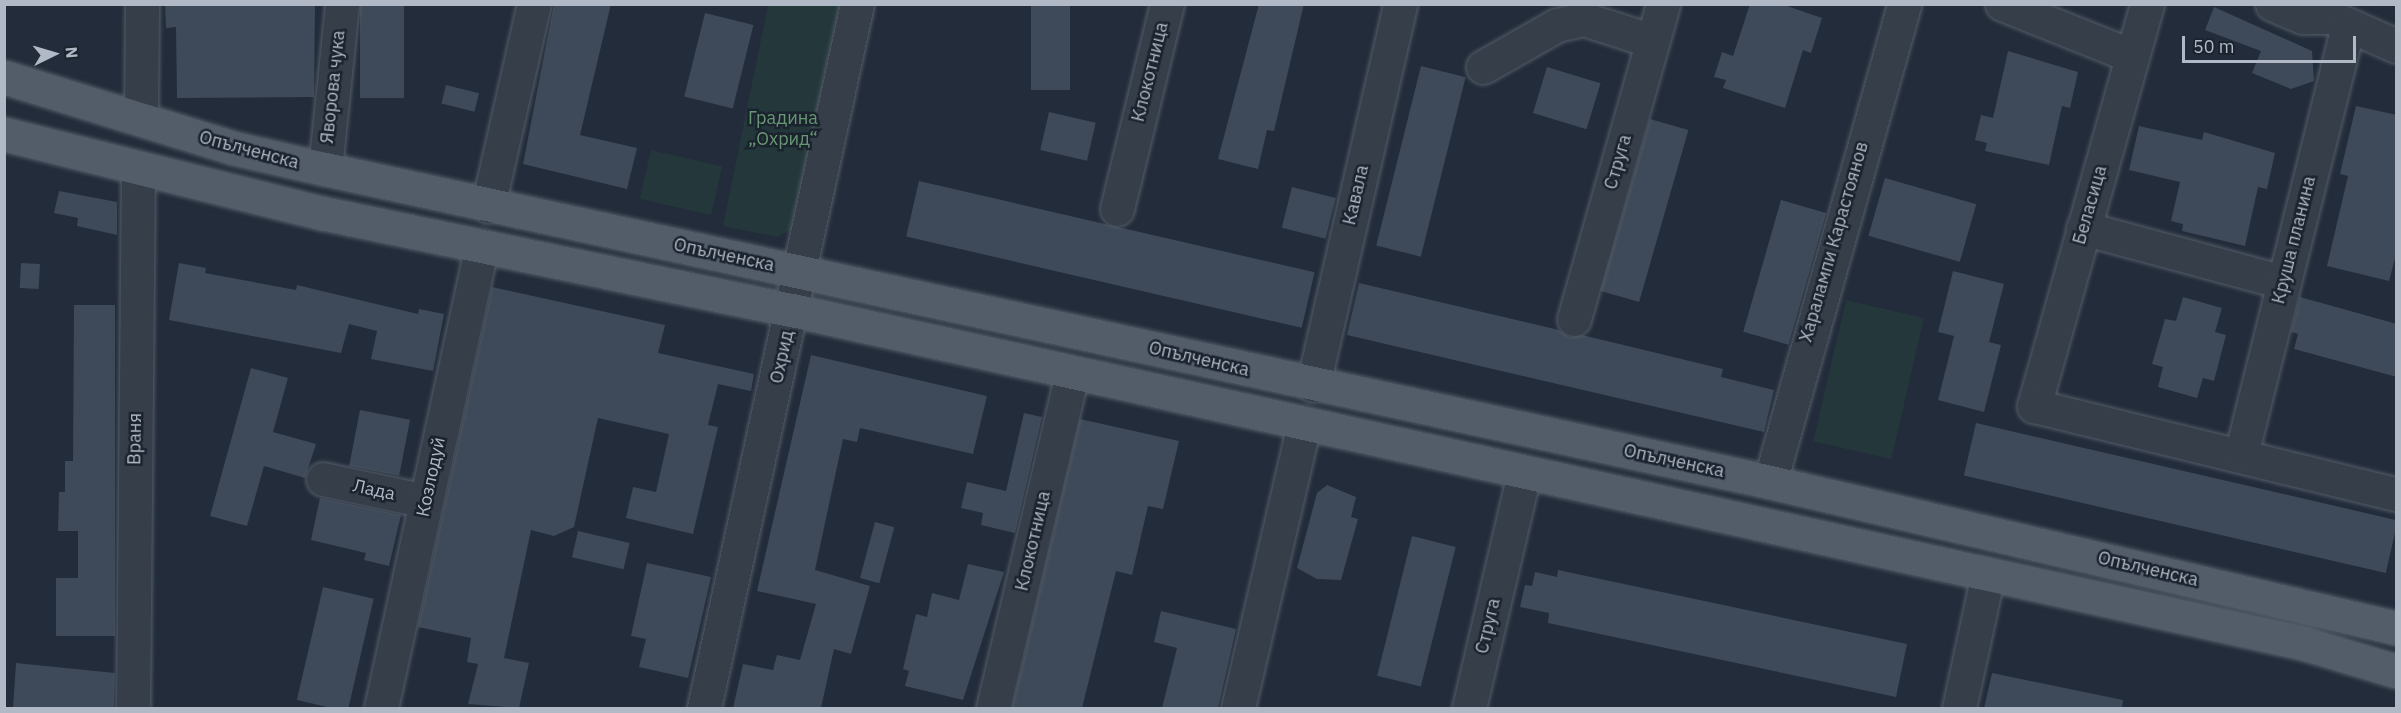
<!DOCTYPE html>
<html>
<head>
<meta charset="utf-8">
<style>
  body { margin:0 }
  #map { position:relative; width:2401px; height:713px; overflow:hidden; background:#222c3a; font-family:"IBM Plex Sans",sans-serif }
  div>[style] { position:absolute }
  .green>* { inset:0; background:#24383b; transform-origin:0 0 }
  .building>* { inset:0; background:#3e4a59; transform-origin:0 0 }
  .roads { filter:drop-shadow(0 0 2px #545c68) drop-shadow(0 0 2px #545c68) }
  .minor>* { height:33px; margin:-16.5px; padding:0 16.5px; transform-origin:16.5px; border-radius:16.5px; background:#363e4a }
  .major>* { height:33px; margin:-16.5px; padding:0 16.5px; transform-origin:16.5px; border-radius:16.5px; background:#535d6a }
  span { translate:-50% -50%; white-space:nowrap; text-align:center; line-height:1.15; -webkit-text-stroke:5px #1b232f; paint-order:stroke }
  .street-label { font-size:18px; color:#b1b9c6 }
  .park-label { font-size:18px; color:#689773 }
  .frame { position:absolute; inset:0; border:6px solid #b1b9c6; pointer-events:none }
  .north { position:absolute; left:24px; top:24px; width:60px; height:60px; -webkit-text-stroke:4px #1b232f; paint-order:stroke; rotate:85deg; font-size:16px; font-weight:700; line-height:24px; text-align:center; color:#b1b9c6 }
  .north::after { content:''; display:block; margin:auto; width:21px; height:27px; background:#b1b9c6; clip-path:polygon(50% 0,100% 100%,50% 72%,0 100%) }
  .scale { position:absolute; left:2182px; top:36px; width:174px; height:27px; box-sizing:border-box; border:3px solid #b1b9c6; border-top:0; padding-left:8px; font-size:18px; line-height:21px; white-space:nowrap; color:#b1b9c6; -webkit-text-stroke:4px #1b232f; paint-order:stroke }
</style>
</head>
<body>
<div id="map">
  <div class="green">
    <div style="clip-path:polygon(768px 5px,848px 5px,804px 221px,778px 237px,723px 226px)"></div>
    <div style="left:651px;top:150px;width:73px;height:50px;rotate:13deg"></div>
    <div style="left:1846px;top:300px;width:80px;height:145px;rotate:13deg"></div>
  </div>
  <div class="building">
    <div style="clip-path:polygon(165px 4px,315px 4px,314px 97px,177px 98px,176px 27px,166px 28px)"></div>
    <div style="left:360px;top:4px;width:44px;height:94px"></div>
    <div style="clip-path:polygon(554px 4px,611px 4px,580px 135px,637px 148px,627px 189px,523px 164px)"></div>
    <div style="left:1031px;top:4px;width:39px;height:86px"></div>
    <div style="clip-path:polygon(1259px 4px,1304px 4px,1274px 131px,1267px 130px,1258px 169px,1218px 159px)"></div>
    <div style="clip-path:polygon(1750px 4px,1781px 4px,1822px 18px,1811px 53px,1803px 50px,1785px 108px,1723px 88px,1726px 80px,1714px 77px,1722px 52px,1733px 56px)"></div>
    <div style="clip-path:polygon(2214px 7px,2312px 51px,2314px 81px,2291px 89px,2252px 73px,2261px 51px,2205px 30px)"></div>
    <div style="left:705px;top:13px;width:50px;height:86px;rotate:14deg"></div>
    <div style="clip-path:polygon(2008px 51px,2078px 72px,2070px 108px,2062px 106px,2049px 165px,1985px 151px,1987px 143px,1975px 140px,1981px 115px,1993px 118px)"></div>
    <div style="left:1421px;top:66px;width:46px;height:185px;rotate:14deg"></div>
    <div style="left:1547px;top:67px;width:56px;height:48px;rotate:17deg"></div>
    <div style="left:446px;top:85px;width:34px;height:19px;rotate:14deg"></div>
    <div style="clip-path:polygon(2356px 106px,2397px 115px,2397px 251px,2389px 281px,2327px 266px,2348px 176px,2340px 174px)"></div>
    <div style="left:1049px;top:112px;width:48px;height:39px;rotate:13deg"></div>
    <div style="left:1650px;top:119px;width:40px;height:179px;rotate:16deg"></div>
    <div style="clip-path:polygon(2139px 126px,2202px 140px,2204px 132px,2275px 153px,2267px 189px,2258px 187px,2245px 246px,2182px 231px,2183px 224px,2171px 221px,2180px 182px,2129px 170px)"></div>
    <div style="left:1885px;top:178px;width:95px;height:60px;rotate:16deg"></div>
    <div style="left:919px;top:181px;width:406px;height:57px;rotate:13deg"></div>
    <div style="left:1292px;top:187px;width:45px;height:42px;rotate:14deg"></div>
    <div style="clip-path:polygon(59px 191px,117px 202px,117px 235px,77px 226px,78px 218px,54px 213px)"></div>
    <div style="left:1781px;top:200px;width:47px;height:137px;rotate:16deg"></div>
    <div style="left:21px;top:263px;width:19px;height:25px;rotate:3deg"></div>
    <div style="clip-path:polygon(179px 263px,206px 268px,205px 273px,296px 290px,297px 285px,418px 314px,419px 309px,444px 314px,433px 371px,371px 359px,377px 331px,349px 324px,341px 353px,169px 320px)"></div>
    <div style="clip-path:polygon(1953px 271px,2004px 284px,1989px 342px,2001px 345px,1984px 412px,1938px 400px,1954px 336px,1938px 332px)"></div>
    <div style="clip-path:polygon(1359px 283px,1559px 330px,1569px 337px,1582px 335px,1723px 369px,1721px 377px,1774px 390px,1764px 432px,1347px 335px)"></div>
    <div style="clip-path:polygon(492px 287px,665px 325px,658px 353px,754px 374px,751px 391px,718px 384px,708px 425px,718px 427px,693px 534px,626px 518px,633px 487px,656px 492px,669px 434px,598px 418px,574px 527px,554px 536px,531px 530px,504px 658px,529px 663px,519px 708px,468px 704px,478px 664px,467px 662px,471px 638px,418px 627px)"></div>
    <div style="clip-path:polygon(2183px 297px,2222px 308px,2215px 332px,2226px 335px,2214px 381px,2203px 378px,2197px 398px,2158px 387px,2163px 367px,2152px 364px,2165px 319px,2176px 321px)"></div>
    <div style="clip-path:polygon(2300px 297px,2397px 324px,2397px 377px,2294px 349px,2298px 334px,2291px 332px)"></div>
    <div style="clip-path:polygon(74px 305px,115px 305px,115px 636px,56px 636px,56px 578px,78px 578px,78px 531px,58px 531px,59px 492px,65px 492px,65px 461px,73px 461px)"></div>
    <div style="clip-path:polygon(811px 355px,987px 396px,973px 454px,860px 428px,857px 442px,843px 439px,815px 570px,870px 586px,851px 654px,834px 649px,821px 708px,733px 708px,743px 664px,773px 670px,777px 655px,800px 660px,816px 604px,757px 591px)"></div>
    <div style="clip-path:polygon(251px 368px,288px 378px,273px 432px,316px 444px,305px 478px,264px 466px,247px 526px,210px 516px)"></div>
    <div style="left:360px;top:410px;width:51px;height:57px;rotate:11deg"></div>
    <div style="clip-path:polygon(1024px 413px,1042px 417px,1015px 533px,981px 525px,983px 513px,961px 508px,967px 482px,1006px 491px)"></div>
    <div style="clip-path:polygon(1080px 419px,1179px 441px,1163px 509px,1148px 506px,1132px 575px,1116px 571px,1082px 708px,1012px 708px)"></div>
    <div style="left:1976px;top:423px;width:433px;height:54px;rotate:13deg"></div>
    <div style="clip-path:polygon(1327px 485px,1356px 497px,1351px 517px,1358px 519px,1341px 580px,1317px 579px,1297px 568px,1317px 493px)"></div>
    <div style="clip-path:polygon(320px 498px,401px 515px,389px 566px,364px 560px,366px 553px,311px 540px)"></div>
    <div style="left:875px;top:522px;width:20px;height:58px;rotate:15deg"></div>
    <div style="left:578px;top:531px;width:53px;height:27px;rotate:13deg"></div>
    <div style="left:1412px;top:536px;width:45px;height:144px;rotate:14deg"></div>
    <div style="clip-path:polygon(647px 563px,711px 577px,688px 678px,639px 667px,646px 639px,631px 636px)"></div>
    <div style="clip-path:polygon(968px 564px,1004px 572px,963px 700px,905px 686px,909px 671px,903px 669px,916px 614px,927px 617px,932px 593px,959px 600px)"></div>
    <div style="clip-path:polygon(1558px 570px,1907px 644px,1896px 697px,1548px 623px,1549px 613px,1520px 607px,1525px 585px,1532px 586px,1535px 572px,1557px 577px)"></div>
    <div style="left:323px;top:587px;width:52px;height:116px;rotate:13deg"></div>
    <div style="clip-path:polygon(1161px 611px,1236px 629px,1218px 708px,1162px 708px,1177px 648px,1154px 642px)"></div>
    <div style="clip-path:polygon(16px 663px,115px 673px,114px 708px,13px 708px)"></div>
    <div style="clip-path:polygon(1992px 673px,2123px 700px,2122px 708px,1984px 708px)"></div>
  </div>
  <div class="roads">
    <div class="minor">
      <div style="left:2002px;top:4px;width:140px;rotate:21.8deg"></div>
      <div style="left:2147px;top:4px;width:418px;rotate:105.7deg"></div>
      <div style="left:2034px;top:406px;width:373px;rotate:13.7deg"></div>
      <div style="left:2272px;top:4px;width:34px;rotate:23deg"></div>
      <div style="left:2303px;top:17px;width:28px"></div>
      <div style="left:2319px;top:4px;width:18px;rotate:47deg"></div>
      <div style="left:2331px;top:17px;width:71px;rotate:24deg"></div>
      <div style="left:1483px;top:67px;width:85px;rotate:-29.6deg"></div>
      <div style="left:1557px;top:25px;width:28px;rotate:-13deg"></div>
      <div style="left:1584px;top:19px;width:71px;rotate:17.9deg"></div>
      <div style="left:141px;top:119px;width:115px;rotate:-89.5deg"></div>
      <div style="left:325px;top:169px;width:166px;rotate:-84.1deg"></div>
      <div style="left:488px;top:206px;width:207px;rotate:-77.2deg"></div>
      <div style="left:1117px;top:209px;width:211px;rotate:-76.3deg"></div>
      <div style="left:2083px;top:228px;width:207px;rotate:15.1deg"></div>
      <div style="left:1574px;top:319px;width:327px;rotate:-74.2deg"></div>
      <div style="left:1313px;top:385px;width:391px;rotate:-77.1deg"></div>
      <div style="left:2241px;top:455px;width:443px;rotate:-76deg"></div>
      <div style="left:323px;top:479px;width:105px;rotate:12.1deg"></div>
      <div style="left:1770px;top:482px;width:496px;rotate:-74.3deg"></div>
      <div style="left:133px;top:708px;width:539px;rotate:-89.47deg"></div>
      <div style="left:381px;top:708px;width:473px;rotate:-77.7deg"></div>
      <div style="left:704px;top:708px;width:720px;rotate:-77.74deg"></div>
      <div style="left:993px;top:708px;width:344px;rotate:-76.7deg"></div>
      <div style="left:1238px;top:708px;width:292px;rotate:-76.9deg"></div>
      <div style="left:1469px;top:708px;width:241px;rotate:-76.8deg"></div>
      <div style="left:1959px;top:708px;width:137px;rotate:-77.8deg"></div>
    </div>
    <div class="major">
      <div style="left:4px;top:77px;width:240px;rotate:17.2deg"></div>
      <div style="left:233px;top:148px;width:94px;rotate:12.9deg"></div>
      <div style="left:325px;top:169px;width:1479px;rotate:12.22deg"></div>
      <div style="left:1770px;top:482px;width:643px;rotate:13.13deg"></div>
      <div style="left:4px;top:134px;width:328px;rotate:14deg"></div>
      <div style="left:322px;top:213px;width:480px;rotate:11.7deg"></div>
      <div style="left:792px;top:310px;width:1216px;rotate:12.45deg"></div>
      <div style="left:1979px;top:572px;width:335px;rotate:12.4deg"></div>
      <div style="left:2306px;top:644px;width:94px;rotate:16.7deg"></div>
    </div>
  </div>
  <div class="street-label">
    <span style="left:1150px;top:72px;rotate:-76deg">Клокотница</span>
    <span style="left:333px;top:87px;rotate:-84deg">Яворова чука</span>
    <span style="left:249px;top:150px;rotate:15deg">Опълченска</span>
    <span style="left:1618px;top:162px;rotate:-74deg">Струга</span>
    <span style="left:1356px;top:195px;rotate:-77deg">Кавала</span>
    <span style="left:2090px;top:205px;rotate:-74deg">Беласица</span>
    <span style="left:2294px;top:240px;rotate:-76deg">Круша планина</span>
    <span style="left:1834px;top:242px;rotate:-74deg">Харалампи Карастоянов</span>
    <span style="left:724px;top:255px;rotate:12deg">Опълченска</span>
    <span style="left:782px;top:357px;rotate:-78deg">Охрид</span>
    <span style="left:1199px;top:359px;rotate:13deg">Опълченска</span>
    <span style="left:135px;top:439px;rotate:-89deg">Враня</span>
    <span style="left:1674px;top:461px;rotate:12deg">Опълченска</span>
    <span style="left:431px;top:477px;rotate:-78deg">Козлодуй</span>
    <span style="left:374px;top:490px;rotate:12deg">Лада</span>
    <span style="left:1033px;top:541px;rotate:-77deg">Клокотница</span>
    <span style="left:2148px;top:569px;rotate:13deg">Опълченска</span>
    <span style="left:1488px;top:626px;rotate:-77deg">Струга</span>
  </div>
  <div class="park-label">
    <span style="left:783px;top:129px">Градина<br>„Охрид“</span>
  </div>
  <div class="frame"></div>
  <div class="north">N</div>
  <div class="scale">50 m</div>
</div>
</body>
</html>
